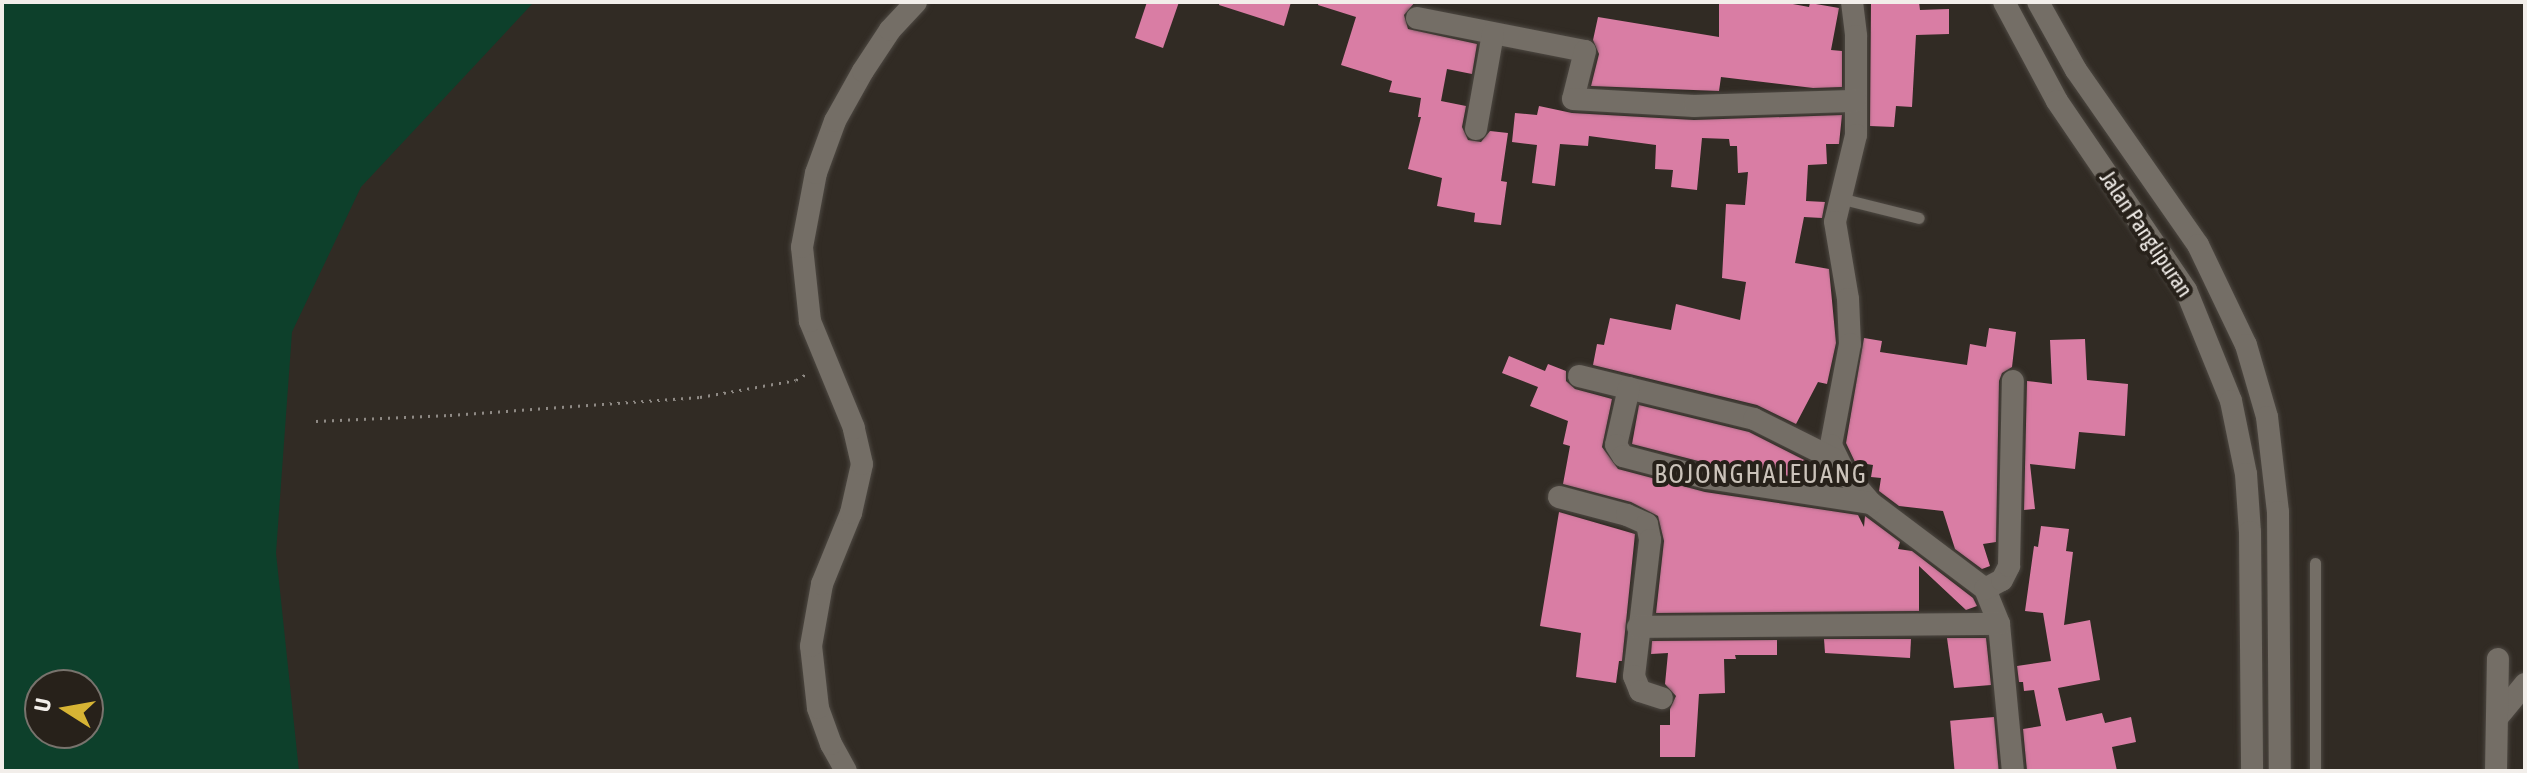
<!DOCTYPE html>
<html>
<head>
<meta charset="utf-8">
<style>
  body { margin:0 }
  #map { position:relative; width:2527px; height:773px; overflow:hidden; background:#312b24; font-family:"Asap Condensed",sans-serif }
  div>[style] { position:absolute }
  .green>* { inset:0; background:#0d402b }
  .building>* { inset:0; background:#d97da4; transform-origin:0 0 }
  .path>* { height:3px; margin-top:-1.5px; transform-origin:0; background:repeating-linear-gradient(90deg,#8f8a85 0 2px,transparent 0 8px) }
  .roads { filter:drop-shadow(0 0 2px #4d4842) drop-shadow(0 0 2px #4d4842) }
  .service>* { height:11px; margin:-5.5px; padding:0 5.5px; transform-origin:5.5px; border-radius:5.5px; background:#746e66 }
  .minor>* { height:22px; margin:-11px; padding:0 11px; transform-origin:11px; border-radius:11px; background:#746e66 }
  .secondary>* { height:22px; margin:-11px; padding:0 11px; transform-origin:11px; border-radius:11px; background:#746e66 }
  span { translate:-50% -50%; white-space:nowrap; text-align:center; line-height:1.15; -webkit-text-stroke:8px #27211a; paint-order:stroke }
  .street-label { font-size:22px; color:#f2eeea }
  .quarter-label { font-size:26px; color:#cbc3ba; letter-spacing:2px }
  .frame { position:absolute; inset:0; border:4px solid #f2eeea; pointer-events:none }
  .north { position:absolute; left:24px; top:669px; width:80px; height:80px; box-sizing:border-box; background:#27211a; border:2px solid #78736d; border-radius:50%; rotate:281deg; font-size:22px; font-weight:700; line-height:32px; text-align:center; color:#f2eeea }
  .north::after { content:''; display:block; margin:auto; width:28px; height:36px; background:#d7b434; clip-path:polygon(50% 0,100% 100%,50% 72%,0 100%) }
</style>
</head>
<body>
<div id="map">
  <div class="green">
    <div style="clip-path:polygon(evenodd,2px 2px,534px 2px,361px 187px,292px 332px,276px 553px,299px 771px,2px 771px,2px 2px,40px 685px,88px 685px,88px 733px,40px 733px,40px 685px)"></div>
  </div>
  <div class="building">
    <div style="clip-path:polygon(1147px 2px,1179px 2px,1163px 48px,1135px 38px)"></div>
    <div style="clip-path:polygon(1220px 2px,1291px 2px,1284px 26px,1219px 5px)"></div>
    <div style="clip-path:polygon(1319px 2px,1415px 2px,1404px 15px,1408px 29px,1477px 44px,1472px 74px,1447px 69px,1441px 101px,1466px 106px,1462px 127px,1468px 140px,1481px 142px,1490px 131px,1508px 133px,1501px 181px,1507px 182px,1501px 225px,1474px 222px,1475px 213px,1437px 206px,1442px 178px,1408px 169px,1421px 117px,1418px 117px,1421px 98px,1389px 92px,1392px 81px,1341px 65px,1356px 17px,1318px 5px)"></div>
    <div style="clip-path:polygon(1719px 2px,1782px 2px,1809px 7px,1810px 3px,1839px 8px,1831px 50px,1842px 51px,1842px 87px,1813px 88px,1721px 77px,1719px 91px,1591px 86px,1599px 54px,1593px 40px,1598px 17px,1719px 37px)"></div>
    <div style="clip-path:polygon(1871px 2px,1919px 2px,1920px 10px,1949px 9px,1949px 34px,1916px 35px,1912px 107px,1896px 106px,1894px 127px,1870px 126px)"></div>
    <div style="clip-path:polygon(1539px 106px,1572px 113px,1694px 120px,1842px 115px,1839px 144px,1826px 144px,1827px 164px,1808px 165px,1806px 201px,1825px 202px,1822px 218px,1804px 217px,1795px 263px,1829px 269px,1836px 343px,1827px 384px,1818px 382px,1796px 424px,1757px 405px,1593px 365px,1597px 344px,1604px 345px,1610px 318px,1671px 330px,1676px 304px,1740px 320px,1746px 282px,1722px 278px,1726px 204px,1745px 205px,1748px 172px,1738px 173px,1737px 146px,1730px 146px,1729px 139px,1702px 138px,1697px 190px,1671px 187px,1673px 170px,1655px 169px,1656px 145px,1589px 136px,1588px 146px,1560px 144px,1555px 186px,1532px 183px,1537px 145px,1512px 142px,1515px 113px,1537px 115px)"></div>
    <div style="clip-path:polygon(1989px 328px,2016px 332px,2012px 367px,2002px 373px,1999px 381px,1996px 542px,1983px 544px,1990px 566px,1982px 569px,1955px 549px,1943px 511px,1899px 506px,1879px 491px,1881px 478px,1871px 477px,1873px 465px,1855px 462px,1846px 443px,1864px 338px,1882px 341px,1880px 352px,1967px 365px,1970px 344px,1986px 347px)"></div>
    <div style="clip-path:polygon(2085px 339px,2087px 380px,2128px 384px,2125px 436px,2079px 432px,2075px 469px,2030px 464px,2035px 509px,2024px 510px,2027px 381px,2052px 384px,2050px 340px)"></div>
    <div style="clip-path:polygon(1509px 356px,1545px 371px,1548px 364px,1566px 371px,1566px 381px,1575px 389px,1612px 399px,1602px 447px,1618px 469px,1705px 492px,1858px 515px,1864px 527px,1865px 516px,1900px 542px,1898px 549px,1912px 551px,1973px 598px,1977px 606px,1966px 610px,1919px 566px,1919px 611px,1656px 613px,1664px 541px,1658px 516px,1631px 502px,1563px 484px,1570px 446px,1563px 444px,1568px 421px,1530px 406px,1538px 387px,1502px 373px)"></div>
    <div style="clip-path:polygon(1639px 405px,1749px 432px,1828px 472px,1835px 483px,1710px 464px,1632px 444px)"></div>
    <div style="clip-path:polygon(1559px 512px,1635px 534px,1622px 661px,1619px 661px,1616px 683px,1576px 677px,1581px 633px,1540px 626px)"></div>
    <div style="clip-path:polygon(2041px 526px,2069px 529px,2066px 551px,2073px 552px,2064px 625px,2090px 620px,2100px 680px,2058px 688px,2066px 721px,2102px 713px,2105px 723px,2131px 717px,2136px 742px,2112px 747px,2117px 771px,2027px 771px,2023px 729px,2041px 726px,2034px 690px,2024px 691px,2023px 682px,2019px 682px,2017px 666px,2051px 661px,2043px 613px,2025px 611px,2034px 546px,2038px 547px)"></div>
    <div style="clip-path:polygon(1947px 638px,1986px 638px,1991px 685px,1954px 688px)"></div>
    <div style="clip-path:polygon(1824px 639px,1911px 639px,1910px 658px,1825px 653px)"></div>
    <div style="clip-path:polygon(1777px 640px,1777px 655px,1735px 655px,1736px 659px,1724px 659px,1725px 693px,1699px 694px,1695px 757px,1660px 757px,1660px 725px,1670px 725px,1670px 709px,1676px 696px,1665px 684px,1668px 653px,1651px 654px,1652px 641px)"></div>
    <div style="left:1994px;top:717px;width:54px;height:44px;rotate:85deg"></div>
  </div>
  <div class="path">
    <div style="left:316px;top:421px;width:134px;rotate:-2.6deg"></div>
    <div style="left:450px;top:415px;width:251px;rotate:-4.1deg"></div>
    <div style="left:700px;top:397px;width:97px;rotate:-10deg"></div>
    <div style="left:796px;top:380px;width:14px;rotate:-30deg"></div>
  </div>
  <div class="roads">
    <div class="service">
      <div style="left:1839px;top:198px;width:82px;rotate:14deg"></div>
      <div style="left:2315px;top:771px;width:208px;rotate:-90deg"></div>
    </div>
    <div class="minor">
      <div style="left:1852px;top:2px;width:34px;rotate:83deg"></div>
      <div style="left:1856px;top:36px;width:99px;rotate:90deg"></div>
      <div style="left:1856px;top:135px;width:89px;rotate:103.6deg"></div>
      <div style="left:1835px;top:222px;width:78px;rotate:80.4deg"></div>
      <div style="left:1848px;top:299px;width:45px;rotate:87.5deg"></div>
      <div style="left:1850px;top:344px;width:103px;rotate:100.7deg"></div>
      <div style="left:1831px;top:445px;width:30px;rotate:64deg"></div>
      <div style="left:1844px;top:472px;width:41px;rotate:48.9deg"></div>
      <div style="left:1871px;top:503px;width:143px;rotate:37deg"></div>
      <div style="left:1985px;top:589px;width:38px;rotate:68deg"></div>
      <div style="left:1999px;top:624px;width:148px;rotate:84.6deg"></div>
      <div style="left:1417px;top:18px;width:171px;rotate:11.1deg"></div>
      <div style="left:1585px;top:51px;width:49px;rotate:104deg"></div>
      <div style="left:1573px;top:99px;width:122px;rotate:3.3deg"></div>
      <div style="left:1695px;top:106px;width:161px;rotate:-1.8deg"></div>
      <div style="left:1476px;top:129px;width:97px;rotate:-79.9deg"></div>
      <div style="left:1579px;top:376px;width:180px;rotate:13.8deg"></div>
      <div style="left:1754px;top:419px;width:92px;rotate:26.6deg"></div>
      <div style="left:1629px;top:388px;width:58px;rotate:102.8deg"></div>
      <div style="left:1616px;top:445px;width:13px;rotate:58deg"></div>
      <div style="left:1623px;top:456px;width:87px;rotate:14.7deg"></div>
      <div style="left:1707px;top:478px;width:166px;rotate:8.7deg"></div>
      <div style="left:1559px;top:497px;width:70px;rotate:14.8deg"></div>
      <div style="left:1627px;top:515px;width:22px;rotate:24deg"></div>
      <div style="left:1647px;top:524px;width:16px;rotate:79deg"></div>
      <div style="left:1650px;top:540px;width:137px;rotate:96.7deg"></div>
      <div style="left:1634px;top:676px;width:16px;rotate:68deg"></div>
      <div style="left:1640px;top:691px;width:23px;rotate:18deg"></div>
      <div style="left:1985px;top:589px;width:19px;rotate:-28deg"></div>
      <div style="left:2002px;top:580px;width:16px;rotate:-63deg"></div>
      <div style="left:2009px;top:566px;width:185px;rotate:-88.8deg"></div>
      <div style="left:1638px;top:627px;width:361px;rotate:-0.5deg"></div>
      <div style="left:2497px;top:718px;width:44px;rotate:-50.5deg"></div>
      <div style="left:846px;top:771px;width:31px;rotate:-119deg"></div>
      <div style="left:831px;top:744px;width:38px;rotate:-110deg"></div>
      <div style="left:818px;top:708px;width:62px;rotate:-96.4deg"></div>
      <div style="left:811px;top:646px;width:63px;rotate:-79.9deg"></div>
      <div style="left:822px;top:584px;width:77px;rotate:-67.8deg"></div>
      <div style="left:851px;top:513px;width:50px;rotate:-77.3deg"></div>
      <div style="left:862px;top:464px;width:37px;rotate:-103deg"></div>
      <div style="left:854px;top:428px;width:116px;rotate:-112.4deg"></div>
      <div style="left:810px;top:321px;width:74px;rotate:-96.2deg"></div>
      <div style="left:802px;top:247px;width:75px;rotate:-79.3deg"></div>
      <div style="left:816px;top:173px;width:55px;rotate:-69.9deg"></div>
      <div style="left:835px;top:121px;width:57px;rotate:-60.8deg"></div>
      <div style="left:863px;top:71px;width:49px;rotate:-56.6deg"></div>
      <div style="left:890px;top:30px;width:38px;rotate:-47deg"></div>
      <div style="left:2496px;top:771px;width:112px;rotate:-89deg"></div>
    </div>
    <div class="secondary">
      <div style="left:2004px;top:2px;width:112px;rotate:61.8deg"></div>
      <div style="left:2057px;top:101px;width:229px;rotate:55.7deg"></div>
      <div style="left:2186px;top:290px;width:120px;rotate:67.9deg"></div>
      <div style="left:2231px;top:401px;width:75px;rotate:78.4deg"></div>
      <div style="left:2246px;top:474px;width:58px;rotate:86.1deg"></div>
      <div style="left:2250px;top:532px;width:239px;rotate:89.5deg"></div>
      <div style="left:2038px;top:2px;width:78px;rotate:60.8deg"></div>
      <div style="left:2076px;top:70px;width:213px;rotate:55.1deg"></div>
      <div style="left:2198px;top:245px;width:111px;rotate:64.4deg"></div>
      <div style="left:2246px;top:345px;width:75px;rotate:73.7deg"></div>
      <div style="left:2267px;top:417px;width:96px;rotate:83.4deg"></div>
      <div style="left:2278px;top:512px;width:259px;rotate:89.6deg"></div>
    </div>
  </div>
  <div class="street-label">
    <span style="left:2146px;top:234px;rotate:56deg">Jalan Panglipuran</span>
  </div>
  <div class="quarter-label">
    <span style="left:1761px;top:475px">BOJONGHALEUANG</span>
  </div>
  <div class="frame"></div>
  <div class="north">U</div>
</div>
</body>
</html>
